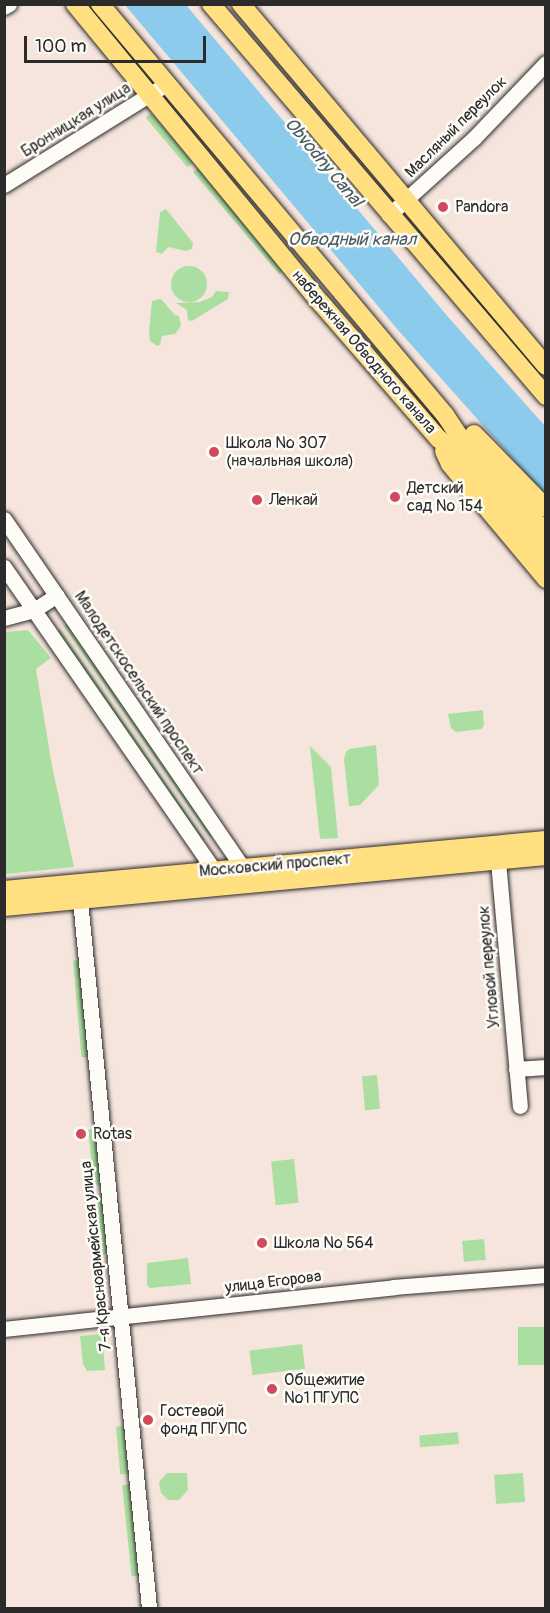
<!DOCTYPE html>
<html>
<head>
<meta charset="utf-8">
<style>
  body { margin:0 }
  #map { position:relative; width:550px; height:1613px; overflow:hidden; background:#f6e5dd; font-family:Pangolin,sans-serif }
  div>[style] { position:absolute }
  .green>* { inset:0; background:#abdfa1; transform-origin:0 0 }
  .round { border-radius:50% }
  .water>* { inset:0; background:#8dcbed }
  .roads { filter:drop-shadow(0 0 2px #2b2b2b) drop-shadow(0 0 2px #2b2b2b) }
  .minor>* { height:15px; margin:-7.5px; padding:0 7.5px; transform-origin:7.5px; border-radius:7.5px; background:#fdfcf7 }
  .major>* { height:18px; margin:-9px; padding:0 9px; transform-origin:9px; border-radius:9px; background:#ffdf80 }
  .dots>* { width:16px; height:16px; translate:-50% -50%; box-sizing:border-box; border:3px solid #fdfcf7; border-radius:50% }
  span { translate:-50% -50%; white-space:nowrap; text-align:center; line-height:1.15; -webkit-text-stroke:5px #fdfcf7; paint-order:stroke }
  .street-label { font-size:16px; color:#2b2b2b }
  .poi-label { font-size:16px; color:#2b2b2b }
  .left { translate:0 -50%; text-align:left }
  .water-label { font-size:18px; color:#485b65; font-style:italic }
  .frame { position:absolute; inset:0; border:6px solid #2b2b2b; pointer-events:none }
  .scale { position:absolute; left:24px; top:36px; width:182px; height:27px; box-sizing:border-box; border:3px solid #2b2b2b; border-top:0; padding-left:8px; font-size:18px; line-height:21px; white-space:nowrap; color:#2b2b2b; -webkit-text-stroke:4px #fdfcf7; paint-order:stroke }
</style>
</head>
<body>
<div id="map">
  <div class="green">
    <div style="left:151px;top:113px;width:65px;height:7px;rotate:50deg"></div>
    <div style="clip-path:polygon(198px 168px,283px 271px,279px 274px,193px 172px)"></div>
    <div style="clip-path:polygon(166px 209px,193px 243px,192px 249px,186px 251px,168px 247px,162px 254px,156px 252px,160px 212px)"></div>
    <div class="round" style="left:171px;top:266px;width:36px;height:36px"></div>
    <div style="clip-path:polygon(216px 291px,229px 292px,228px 299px,192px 321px,188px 320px,187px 310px,176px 303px,200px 302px,212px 297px)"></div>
    <div style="clip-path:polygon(161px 299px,175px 315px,179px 316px,181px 326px,175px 334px,162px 336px,160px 345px,157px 346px,150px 341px,149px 331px,152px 301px)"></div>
    <div style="clip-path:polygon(68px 623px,213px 835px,210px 837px,64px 626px)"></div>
    <div style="clip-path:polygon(60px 629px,205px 840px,202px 842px,56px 631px)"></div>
    <div style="clip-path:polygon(28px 630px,51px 658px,36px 669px,52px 766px,74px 867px,5px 874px,5px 632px)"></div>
    <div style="clip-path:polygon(483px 710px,484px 726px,481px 729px,456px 732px,451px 728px,448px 714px)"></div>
    <div style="clip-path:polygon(376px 745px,379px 785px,360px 805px,349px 806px,344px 759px,346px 752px,349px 749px)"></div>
    <div style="clip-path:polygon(310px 746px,331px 767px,338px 838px,320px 839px)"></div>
    <div style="left:80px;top:960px;width:97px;height:7px;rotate:85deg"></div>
    <div style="left:377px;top:1075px;width:34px;height:15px;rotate:85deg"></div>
    <div style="left:96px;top:1129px;width:57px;height:8px;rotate:84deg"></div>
    <div style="left:294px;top:1159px;width:44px;height:23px;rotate:84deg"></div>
    <div style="left:103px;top:1195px;width:59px;height:8px;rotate:85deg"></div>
    <div style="left:484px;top:1239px;width:21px;height:22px;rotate:85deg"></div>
    <div style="clip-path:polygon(188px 1258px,191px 1284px,150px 1288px,147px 1285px,147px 1263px)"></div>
    <div style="left:545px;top:1327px;width:38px;height:27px;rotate:90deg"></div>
    <div style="clip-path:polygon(102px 1334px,105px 1370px,87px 1371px,83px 1364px,80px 1336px)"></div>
    <div style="left:302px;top:1344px;width:25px;height:53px;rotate:83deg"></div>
    <div style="left:125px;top:1426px;width:48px;height:9px;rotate:85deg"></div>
    <div style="left:458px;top:1432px;width:12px;height:39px;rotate:85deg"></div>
    <div style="clip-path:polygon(167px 1473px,187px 1473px,188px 1490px,179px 1500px,168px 1500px,161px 1493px,159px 1482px)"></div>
    <div style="left:523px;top:1473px;width:29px;height:29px;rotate:86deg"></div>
    <div style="left:131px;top:1484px;width:92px;height:9px;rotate:84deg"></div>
  </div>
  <div class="water">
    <div style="clip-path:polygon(125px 5px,186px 5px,449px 318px,545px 426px,545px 495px,398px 330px)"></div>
  </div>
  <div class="roads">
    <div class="minor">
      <div style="left:4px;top:7px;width:6px;rotate:-31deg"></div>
      <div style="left:4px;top:185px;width:191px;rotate:-31.9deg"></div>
      <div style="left:389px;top:215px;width:115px;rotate:-42.2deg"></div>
      <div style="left:474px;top:138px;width:104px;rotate:-46.2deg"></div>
      <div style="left:4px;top:519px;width:423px;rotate:55.6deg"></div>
      <div style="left:4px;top:567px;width:379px;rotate:55.3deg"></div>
      <div style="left:4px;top:618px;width:31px;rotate:-15deg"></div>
      <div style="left:34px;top:610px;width:27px;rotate:-33deg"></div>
      <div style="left:498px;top:861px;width:246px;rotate:84.9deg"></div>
      <div style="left:80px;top:900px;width:711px;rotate:84.43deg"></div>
      <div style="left:516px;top:1069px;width:30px;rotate:-4deg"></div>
      <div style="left:4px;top:1329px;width:392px;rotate:-6.1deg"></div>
      <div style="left:394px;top:1287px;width:152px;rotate:-4.5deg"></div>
    </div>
    <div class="major">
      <div style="left:75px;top:4px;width:387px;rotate:50.6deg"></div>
      <div style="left:321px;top:303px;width:180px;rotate:49.1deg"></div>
      <div style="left:439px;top:439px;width:26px;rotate:39deg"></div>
      <div style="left:459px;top:455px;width:132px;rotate:48.7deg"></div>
      <div style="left:100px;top:4px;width:537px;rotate:49.99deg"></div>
      <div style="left:445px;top:415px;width:25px;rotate:56deg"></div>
      <div style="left:459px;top:436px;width:130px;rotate:48.1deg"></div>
      <div style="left:211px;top:4px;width:516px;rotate:49.48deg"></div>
      <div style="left:241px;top:4px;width:473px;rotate:49.9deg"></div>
      <div style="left:474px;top:434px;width:103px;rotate:45.8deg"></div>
      <div style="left:444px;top:451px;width:14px;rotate:65deg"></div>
      <div style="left:450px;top:464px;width:150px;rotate:50.1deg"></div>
      <div style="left:4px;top:890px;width:544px;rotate:-5.27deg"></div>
      <div style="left:4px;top:907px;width:544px;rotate:-5.38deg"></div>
    </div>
  </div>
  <div class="dots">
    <div style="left:443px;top:207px;background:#d1495b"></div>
    <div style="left:214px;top:452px;background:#d1495b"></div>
    <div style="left:395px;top:497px;background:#d1495b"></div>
    <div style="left:257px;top:500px;background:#d1495b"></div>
    <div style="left:81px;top:1134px;background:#d1495b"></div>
    <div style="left:262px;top:1243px;background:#d1495b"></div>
    <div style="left:272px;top:1389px;background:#d1495b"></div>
    <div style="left:148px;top:1420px;background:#d1495b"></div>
  </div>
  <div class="street-label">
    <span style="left:76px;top:120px;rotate:-32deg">Бронницкая улица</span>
    <span style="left:456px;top:127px;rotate:-45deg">Масляный переулок</span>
    <span style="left:364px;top:352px;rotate:49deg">набережная Обводного канала</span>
    <span style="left:139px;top:683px;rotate:56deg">Малодетскосельский проспект</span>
    <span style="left:275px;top:865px;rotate:-5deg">Московский проспект</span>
    <span style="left:489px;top:967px;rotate:-95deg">Угловой переулок</span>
    <span style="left:96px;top:1256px;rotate:-96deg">7-я Красноармейская улица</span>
    <span style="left:273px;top:1282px;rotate:-7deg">улица Егорова</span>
  </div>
  <div class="poi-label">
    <span class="left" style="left:455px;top:207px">Pandora</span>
    <span class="left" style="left:226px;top:452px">Школа № 307<br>(начальная школа)</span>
    <span class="left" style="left:407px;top:497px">Детский<br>сад № 154</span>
    <span class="left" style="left:269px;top:500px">Ленкай</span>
    <span class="left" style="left:93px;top:1134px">Rotas</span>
    <span class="left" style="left:274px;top:1243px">Школа № 564</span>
    <span class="left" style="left:284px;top:1389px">Общежитие<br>№1 ПГУПС</span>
    <span class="left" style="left:160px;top:1420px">Гостевой<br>фонд ПГУПС</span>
  </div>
  <div class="water-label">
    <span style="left:323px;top:163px;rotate:50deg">Obvodny Canal</span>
    <span style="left:352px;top:240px">Обводный канал</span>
  </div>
  <div class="frame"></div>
  <div class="scale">100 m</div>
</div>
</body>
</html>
